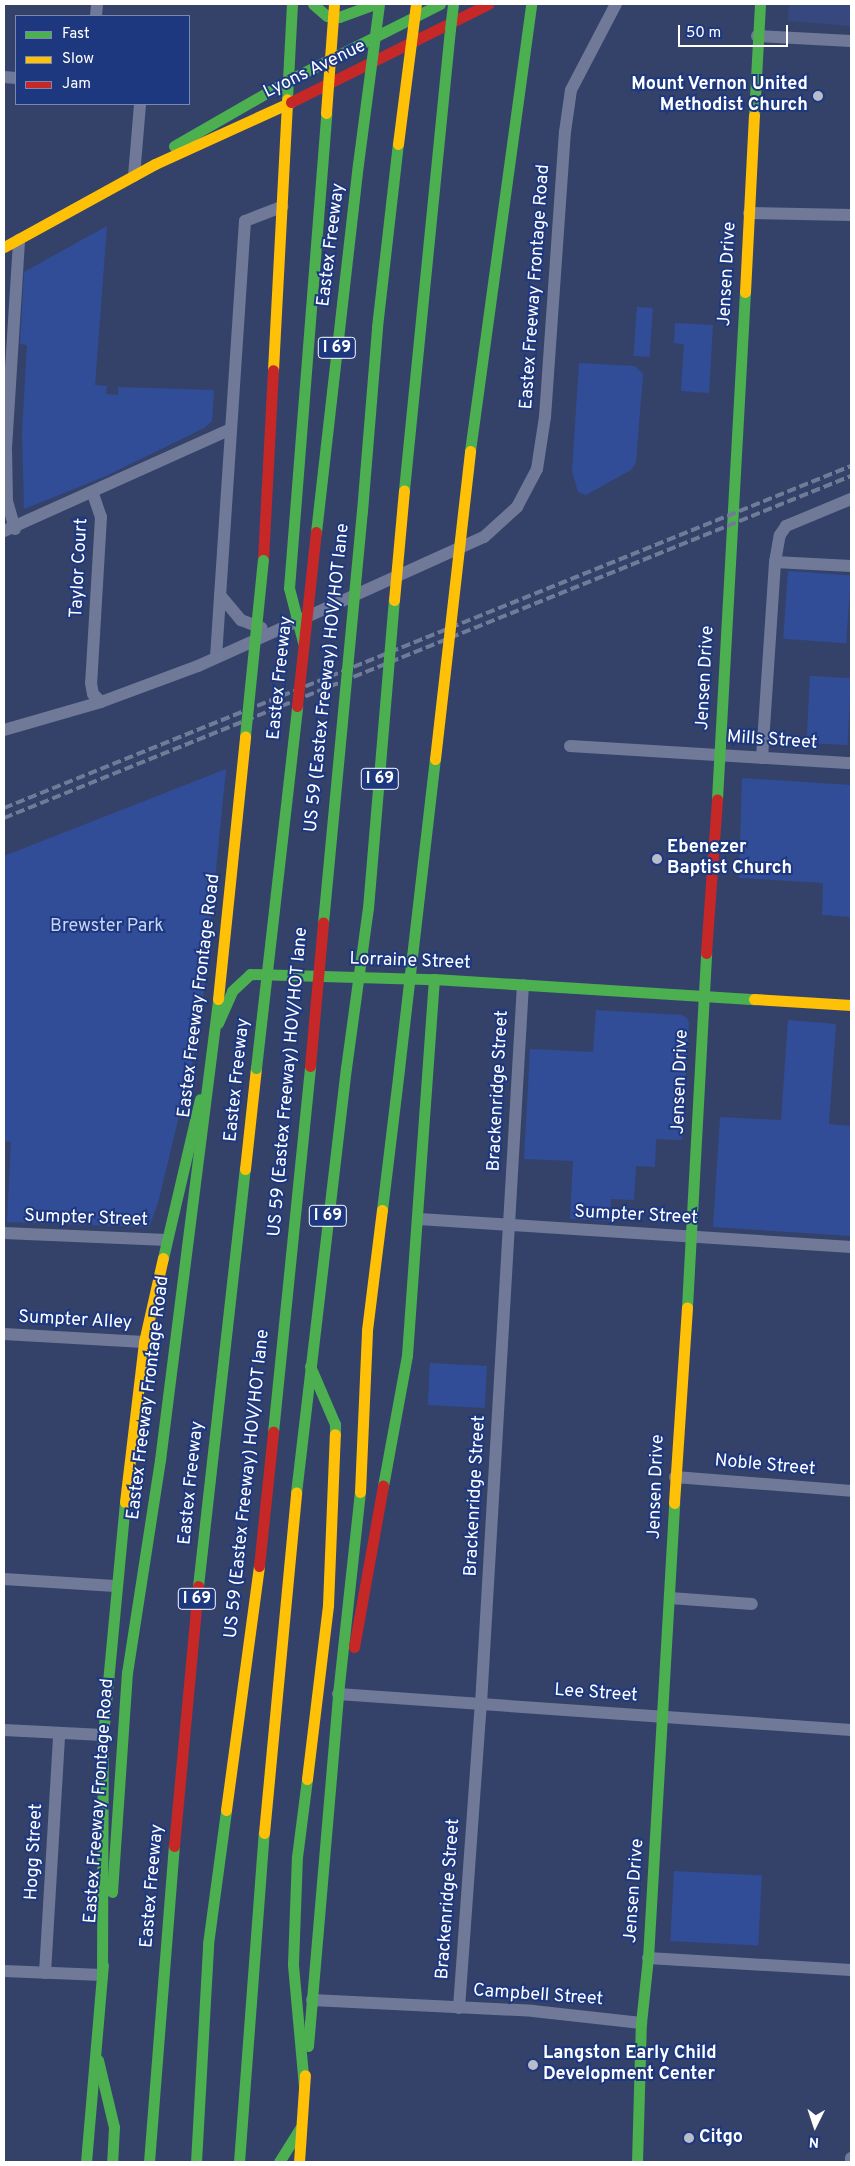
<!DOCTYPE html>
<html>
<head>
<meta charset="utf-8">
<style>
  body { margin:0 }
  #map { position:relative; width:855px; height:2166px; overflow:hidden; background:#34426a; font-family:Overpass,sans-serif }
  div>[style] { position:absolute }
  .green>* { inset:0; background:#324d97; transform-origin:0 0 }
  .water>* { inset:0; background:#36487d }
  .street>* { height:12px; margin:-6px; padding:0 6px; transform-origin:6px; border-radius:6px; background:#707998 }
  .fast>* { height:11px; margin:-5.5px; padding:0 5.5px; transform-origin:5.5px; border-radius:5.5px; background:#4caf50 }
  .slow>* { height:11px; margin:-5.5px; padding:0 5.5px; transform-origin:5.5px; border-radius:5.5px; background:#ffc107 }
  .jam>* { height:11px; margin:-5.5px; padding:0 5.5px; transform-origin:5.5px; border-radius:5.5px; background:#c62828 }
  .rail>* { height:4px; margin-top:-2px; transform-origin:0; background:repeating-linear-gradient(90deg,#707b98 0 9px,transparent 0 13px) }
  .fast-bridge>* { height:11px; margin:-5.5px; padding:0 5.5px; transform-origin:5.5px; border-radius:5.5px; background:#4caf50 }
  .slow-bridge>* { height:11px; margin:-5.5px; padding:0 5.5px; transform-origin:5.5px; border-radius:5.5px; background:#ffc107 }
  .jam-bridge>* { height:11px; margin:-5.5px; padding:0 5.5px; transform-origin:5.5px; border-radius:5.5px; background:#c62828 }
  .dots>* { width:14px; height:14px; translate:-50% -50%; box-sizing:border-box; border:2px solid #1e3880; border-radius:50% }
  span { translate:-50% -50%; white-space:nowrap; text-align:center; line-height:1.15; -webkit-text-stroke:4px #1e3880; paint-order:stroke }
  .shield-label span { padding:1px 4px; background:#1e3880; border:1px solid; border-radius:4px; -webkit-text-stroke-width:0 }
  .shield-label { font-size:16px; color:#fff; font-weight:700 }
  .street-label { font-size:18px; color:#fff }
  .poi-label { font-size:18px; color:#fff; font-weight:700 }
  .right { translate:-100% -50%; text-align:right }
  .left { translate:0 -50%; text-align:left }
  .park-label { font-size:18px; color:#c7d4f6 }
  .frame { position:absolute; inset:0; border:5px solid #fff; pointer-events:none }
  .legend { position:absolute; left:15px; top:15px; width:175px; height:90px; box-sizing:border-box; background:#1e3880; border:1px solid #7888b3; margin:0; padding:6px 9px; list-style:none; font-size:15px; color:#fff }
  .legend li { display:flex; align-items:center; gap:10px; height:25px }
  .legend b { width:25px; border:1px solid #7888b3 }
  .north { position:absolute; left:790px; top:2101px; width:50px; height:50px; -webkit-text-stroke:4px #1e3880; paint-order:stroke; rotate:184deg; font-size:14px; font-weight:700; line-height:20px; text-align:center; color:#fff }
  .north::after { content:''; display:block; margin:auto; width:18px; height:22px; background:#fff; clip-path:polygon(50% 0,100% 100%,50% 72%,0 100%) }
  .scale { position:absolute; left:678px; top:25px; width:110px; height:22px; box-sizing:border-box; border:2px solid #fff; border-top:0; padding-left:6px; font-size:15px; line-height:18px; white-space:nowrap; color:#fff; -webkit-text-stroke:4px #1e3880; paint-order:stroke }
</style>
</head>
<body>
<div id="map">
  <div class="green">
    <div style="clip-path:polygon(107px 226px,95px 385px,107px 386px,106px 394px,118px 395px,118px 387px,214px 390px,212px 421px,204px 428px,106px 476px,24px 509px,22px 433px,27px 345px,20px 344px,24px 272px)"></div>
    <div style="left:637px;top:307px;width:16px;height:49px;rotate:4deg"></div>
    <div style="clip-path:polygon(675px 323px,713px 325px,709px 393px,681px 391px,684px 344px,674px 343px)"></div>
    <div style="clip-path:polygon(579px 363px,635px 366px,643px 374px,636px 462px,631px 470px,586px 495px,578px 492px,572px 471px)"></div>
    <div style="left:788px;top:571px;width:63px;height:68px;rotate:4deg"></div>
    <div style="left:810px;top:676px;width:41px;height:67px;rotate:3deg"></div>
    <div style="clip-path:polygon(226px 769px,200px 1029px,158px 1203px,149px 1227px,7px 1222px,11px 1142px,4px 1141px,4px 856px)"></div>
    <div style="clip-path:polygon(742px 778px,851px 785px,851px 917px,822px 915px,823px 883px,739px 878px)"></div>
    <div style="clip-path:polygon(596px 1010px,681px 1015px,687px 1018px,689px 1023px,682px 1140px,656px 1139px,655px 1167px,636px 1166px,634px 1200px,611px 1199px,610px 1221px,570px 1219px,573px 1161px,524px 1159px,530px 1049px,593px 1052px)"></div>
    <div style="clip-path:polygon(788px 1020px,836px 1024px,829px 1124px,851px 1126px,851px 1236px,713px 1227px,720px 1117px,781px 1120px)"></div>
    <div style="left:430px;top:1363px;width:57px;height:42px;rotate:3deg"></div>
    <div style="left:674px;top:1871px;width:88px;height:70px;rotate:3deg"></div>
  </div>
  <div class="water">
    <div style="clip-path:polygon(789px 4px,851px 4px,851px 26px,788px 21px)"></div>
  </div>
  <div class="street">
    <div style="left:96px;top:16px;width:12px;rotate:-85deg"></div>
    <div style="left:757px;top:36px;width:94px;rotate:3deg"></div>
    <div style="left:4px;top:77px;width:12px;rotate:5deg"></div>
    <div style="left:134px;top:176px;width:72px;rotate:-85.2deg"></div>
    <div style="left:749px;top:213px;width:102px;rotate:1.1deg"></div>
    <div style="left:93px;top:494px;width:24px;rotate:71deg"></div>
    <div style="left:101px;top:517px;width:166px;rotate:93.4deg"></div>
    <div style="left:91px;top:683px;width:11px;rotate:80deg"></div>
    <div style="left:93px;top:694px;width:11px;rotate:45deg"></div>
    <div style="left:15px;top:529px;width:29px;rotate:-106deg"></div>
    <div style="left:7px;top:501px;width:53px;rotate:-91.1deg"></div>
    <div style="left:6px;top:448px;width:209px;rotate:-86.4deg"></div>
    <div style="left:4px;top:531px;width:247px;rotate:-24.2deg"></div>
    <div style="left:775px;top:562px;width:76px;rotate:3deg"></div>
    <div style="left:220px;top:595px;width:33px;rotate:50deg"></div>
    <div style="left:241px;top:620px;width:22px;rotate:21deg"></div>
    <div style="left:216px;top:657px;width:437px;rotate:-86.2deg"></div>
    <div style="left:245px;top:221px;width:40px;rotate:-21deg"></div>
    <div style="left:4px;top:730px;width:101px;rotate:-16.1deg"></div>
    <div style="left:101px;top:702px;width:103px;rotate:-20.4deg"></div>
    <div style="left:198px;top:666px;width:314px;rotate:-24.3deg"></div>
    <div style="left:484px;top:537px;width:45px;rotate:-42.3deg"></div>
    <div style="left:517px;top:507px;width:43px;rotate:-62.2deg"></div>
    <div style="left:537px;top:469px;width:53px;rotate:-81.3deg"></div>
    <div style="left:545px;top:417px;width:286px;rotate:-86deg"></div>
    <div style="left:565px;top:132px;width:42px;rotate:-81.9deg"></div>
    <div style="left:571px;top:90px;width:97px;rotate:-62.4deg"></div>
    <div style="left:570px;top:746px;width:282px;rotate:3.5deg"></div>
    <div style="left:762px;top:758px;width:196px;rotate:-86.2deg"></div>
    <div style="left:775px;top:562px;width:27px;rotate:-80deg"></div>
    <div style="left:780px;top:535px;width:11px;rotate:-56deg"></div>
    <div style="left:786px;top:526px;width:70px;rotate:-22.6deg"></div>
    <div style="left:419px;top:1219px;width:433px;rotate:3.7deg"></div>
    <div style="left:4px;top:1233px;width:163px;rotate:2.5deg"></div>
    <div style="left:4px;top:1334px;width:140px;rotate:3.3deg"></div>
    <div style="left:675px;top:1477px;width:177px;rotate:4.5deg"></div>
    <div style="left:4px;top:1579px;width:111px;rotate:3.6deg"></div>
    <div style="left:670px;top:1598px;width:82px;rotate:4.2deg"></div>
    <div style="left:338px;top:1694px;width:514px;rotate:4.01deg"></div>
    <div style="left:4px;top:1730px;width:99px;rotate:2.9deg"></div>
    <div style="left:648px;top:1958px;width:203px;rotate:3.4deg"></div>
    <div style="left:4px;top:1971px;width:98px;rotate:2.3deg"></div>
    <div style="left:45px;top:1973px;width:239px;rotate:-86.6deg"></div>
    <div style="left:312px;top:2000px;width:221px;rotate:2.8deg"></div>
    <div style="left:533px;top:2011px;width:109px;rotate:6.3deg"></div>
    <div style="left:459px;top:2008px;width:305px;rotate:-85.9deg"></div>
    <div style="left:481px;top:1704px;width:720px;rotate:-86.66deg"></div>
    <div style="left:851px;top:2162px;width:4px;rotate:-90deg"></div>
  </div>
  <div class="fast">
    <div style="left:313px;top:4px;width:18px;rotate:41deg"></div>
    <div style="left:327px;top:16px;width:12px;rotate:5deg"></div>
    <div style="left:339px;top:17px;width:38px;rotate:-20deg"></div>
    <div style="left:287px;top:99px;width:95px;rotate:-87deg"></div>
    <div style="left:754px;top:115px;width:111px;rotate:-86.9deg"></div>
    <div style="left:174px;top:146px;width:130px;rotate:-29.9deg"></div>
    <div style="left:287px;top:81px;width:171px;rotate:-26.7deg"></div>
    <div style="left:470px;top:451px;width:451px;rotate:-82.2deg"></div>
    <div style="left:404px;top:490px;width:463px;rotate:-84.3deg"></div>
    <div style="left:362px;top:511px;width:185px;rotate:-85.3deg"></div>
    <div style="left:377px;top:327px;width:184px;rotate:-83.5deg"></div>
    <div style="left:316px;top:532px;width:370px;rotate:-83.5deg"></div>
    <div style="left:717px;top:799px;width:508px;rotate:-86.84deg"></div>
    <div style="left:218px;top:1023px;width:35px;rotate:-66deg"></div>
    <div style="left:232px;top:991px;width:25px;rotate:-43deg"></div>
    <div style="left:250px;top:974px;width:184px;rotate:1.6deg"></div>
    <div style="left:434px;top:979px;width:321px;rotate:3.6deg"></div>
    <div style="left:382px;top:1210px;width:142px;rotate:-83.1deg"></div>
    <div style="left:163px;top:1258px;width:163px;rotate:-76.9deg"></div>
    <div style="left:687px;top:1307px;width:355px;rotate:-86.9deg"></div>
    <div style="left:310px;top:1366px;width:63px;rotate:66.7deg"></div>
    <div style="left:335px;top:1424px;width:10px;rotate:90deg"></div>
    <div style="left:273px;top:1432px;width:368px;rotate:-84.2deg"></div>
    <div style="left:383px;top:1486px;width:133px;rotate:-79.6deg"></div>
    <div style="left:407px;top:1355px;width:377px;rotate:-85.9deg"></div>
    <div style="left:296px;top:1493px;width:428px;rotate:-83.3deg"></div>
    <div style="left:198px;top:1586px;width:420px;rotate:-83.6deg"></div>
    <div style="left:112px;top:1892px;width:220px;rotate:-86.1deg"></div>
    <div style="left:127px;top:1673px;width:216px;rotate:-81.2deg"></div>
    <div style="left:102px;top:1975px;width:240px;rotate:-89.8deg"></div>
    <div style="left:103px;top:1735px;width:234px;rotate:-84.6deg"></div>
    <div style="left:308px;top:2046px;width:353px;rotate:-85.1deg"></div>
    <div style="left:338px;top:1694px;width:203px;rotate:-83.8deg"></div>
    <div style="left:98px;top:2060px;width:69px;rotate:76.6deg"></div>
    <div style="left:114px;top:2127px;width:35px;rotate:93deg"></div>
    <div style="left:304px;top:2086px;width:122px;rotate:-95.2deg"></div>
    <div style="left:293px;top:1964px;width:107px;rotate:-87.9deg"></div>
    <div style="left:297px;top:1857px;width:79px;rotate:-82.7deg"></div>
    <div style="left:86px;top:2162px;width:198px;rotate:-85.1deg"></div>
    <div style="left:149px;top:2162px;width:317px;rotate:-85.5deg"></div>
    <div style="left:196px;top:2162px;width:218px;rotate:-86.8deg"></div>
    <div style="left:208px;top:1944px;width:135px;rotate:-82.3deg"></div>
    <div style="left:239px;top:2162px;width:330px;rotate:-85.7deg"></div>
    <div style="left:279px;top:2162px;width:39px;rotate:-58deg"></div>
    <div style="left:637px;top:2162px;width:139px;rotate:-88.4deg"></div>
    <div style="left:641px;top:2023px;width:65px;rotate:-83.9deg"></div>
    <div style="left:648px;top:1958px;width:456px;rotate:-86.7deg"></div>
  </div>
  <div class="slow">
    <div style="left:4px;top:247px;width:172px;rotate:-28.8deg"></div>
    <div style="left:155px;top:164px;width:149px;rotate:-24.5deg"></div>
    <div style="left:745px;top:292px;width:177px;rotate:-87.1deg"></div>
    <div style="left:273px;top:370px;width:271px;rotate:-87deg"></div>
    <div style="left:754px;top:999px;width:97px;rotate:3.5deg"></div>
    <div style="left:245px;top:1169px;width:102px;rotate:-83.8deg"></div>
    <div style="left:360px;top:1492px;width:162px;rotate:-87.5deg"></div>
    <div style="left:367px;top:1330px;width:121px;rotate:-82.9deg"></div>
    <div style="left:125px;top:1502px;width:161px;rotate:-83.2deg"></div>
    <div style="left:144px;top:1342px;width:86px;rotate:-77.3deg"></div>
    <div style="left:674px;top:1503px;width:196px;rotate:-86.2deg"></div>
    <div style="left:307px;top:1779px;width:175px;rotate:-83.1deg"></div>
    <div style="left:328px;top:1605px;width:171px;rotate:-87.7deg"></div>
    <div style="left:226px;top:1810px;width:246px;rotate:-82.3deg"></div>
    <div style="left:264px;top:1833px;width:342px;rotate:-84.6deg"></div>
    <div style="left:299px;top:2162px;width:87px;rotate:-86.1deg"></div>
  </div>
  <div class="jam">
    <div style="left:291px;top:102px;width:220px;rotate:-26.4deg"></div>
    <div style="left:263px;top:560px;width:190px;rotate:-87deg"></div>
    <div style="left:706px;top:953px;width:154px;rotate:-85.9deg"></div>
    <div style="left:259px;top:1566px;width:135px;rotate:-84deg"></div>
    <div style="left:354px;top:1647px;width:164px;rotate:-79.8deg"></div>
    <div style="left:174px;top:1846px;width:261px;rotate:-84.7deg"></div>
  </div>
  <div class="rail">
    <div style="left:4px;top:808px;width:913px;rotate:-21.99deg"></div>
    <div style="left:4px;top:818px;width:913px;rotate:-21.99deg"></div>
  </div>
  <div class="fast-bridge">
    <div style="left:450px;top:29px;width:25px;rotate:-83deg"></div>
    <div style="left:358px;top:164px;width:161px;rotate:-82.5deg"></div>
    <div style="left:303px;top:642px;width:56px;rotate:-104.5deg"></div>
    <div style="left:289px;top:588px;width:476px;rotate:-85.5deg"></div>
    <div style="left:245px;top:736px;width:177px;rotate:-84.2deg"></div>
    <div style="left:323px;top:923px;width:414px;rotate:-84.6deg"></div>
    <div style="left:256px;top:1068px;width:364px;rotate:-83.5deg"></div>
    <div style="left:346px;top:1068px;width:162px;rotate:-82.2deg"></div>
    <div style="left:368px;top:908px;width:309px;rotate:-85.2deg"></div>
    <div style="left:399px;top:1069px;width:312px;rotate:-83.4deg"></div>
    <div style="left:160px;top:1460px;width:465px;rotate:-82.8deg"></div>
  </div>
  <div class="slow-bridge">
    <div style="left:326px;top:113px;width:109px;rotate:-85.8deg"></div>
    <div style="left:398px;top:144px;width:141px;rotate:-82.7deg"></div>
    <div style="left:394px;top:600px;width:110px;rotate:-84.8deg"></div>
    <div style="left:435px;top:759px;width:310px;rotate:-83.5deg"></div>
    <div style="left:218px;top:999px;width:264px;rotate:-84.1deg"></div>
  </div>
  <div class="jam-bridge">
    <div style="left:297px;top:706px;width:175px;rotate:-83.8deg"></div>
    <div style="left:310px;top:1066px;width:144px;rotate:-84.8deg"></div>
  </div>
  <div class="dots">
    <div style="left:818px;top:96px;background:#b8bdcb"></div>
    <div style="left:657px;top:859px;background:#b8bdcb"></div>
    <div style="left:533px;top:2065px;background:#b8bdcb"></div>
    <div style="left:689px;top:2138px;background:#b8bdcb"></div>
  </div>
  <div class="shield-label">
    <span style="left:337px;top:348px">I 69</span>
    <span style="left:380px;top:779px">I 69</span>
    <span style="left:328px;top:1216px">I 69</span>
    <span style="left:197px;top:1599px">I 69</span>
  </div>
  <div class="street-label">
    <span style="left:315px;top:70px;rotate:-26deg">Lyons Avenue</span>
    <span style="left:332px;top:245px;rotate:-83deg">Eastex Freeway</span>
    <span style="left:728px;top:274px;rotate:-87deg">Jensen Drive</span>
    <span style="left:536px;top:287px;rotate:-86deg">Eastex Freeway Frontage Road</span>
    <span style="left:80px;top:568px;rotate:-87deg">Taylor Court</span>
    <span style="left:281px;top:678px;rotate:-84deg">Eastex Freeway</span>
    <span style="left:328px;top:678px;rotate:-84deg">US 59 (Eastex Freeway) HOV/HOT lane</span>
    <span style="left:706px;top:678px;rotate:-87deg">Jensen Drive</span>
    <span style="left:772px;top:741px;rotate:4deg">Mills Street</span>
    <span style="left:410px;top:962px;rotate:2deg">Lorraine Street</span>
    <span style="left:200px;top:996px;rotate:-83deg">Eastex Freeway Frontage Road</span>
    <span style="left:238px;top:1080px;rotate:-84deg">Eastex Freeway</span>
    <span style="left:289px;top:1082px;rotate:-85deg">US 59 (Eastex Freeway) HOV/HOT lane</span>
    <span style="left:681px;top:1082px;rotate:-88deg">Jensen Drive</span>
    <span style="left:499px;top:1091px;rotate:-87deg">Brackenridge Street</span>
    <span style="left:636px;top:1216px;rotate:3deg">Sumpter Street</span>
    <span style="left:86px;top:1219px;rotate:2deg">Sumpter Street</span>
    <span style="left:75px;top:1321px;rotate:3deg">Sumpter Alley</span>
    <span style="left:149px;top:1398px;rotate:-83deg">Eastex Freeway Frontage Road</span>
    <span style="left:765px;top:1466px;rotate:5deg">Noble Street</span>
    <span style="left:192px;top:1483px;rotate:-84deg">Eastex Freeway</span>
    <span style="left:248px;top:1484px;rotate:-84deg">US 59 (Eastex Freeway) HOV/HOT lane</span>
    <span style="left:657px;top:1487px;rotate:-88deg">Jensen Drive</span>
    <span style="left:476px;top:1496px;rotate:-87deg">Brackenridge Street</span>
    <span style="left:596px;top:1694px;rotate:4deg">Lee Street</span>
    <span style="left:100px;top:1801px;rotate:-86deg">Eastex Freeway Frontage Road</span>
    <span style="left:35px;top:1852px;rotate:-87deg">Hogg Street</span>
    <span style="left:153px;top:1886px;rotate:-85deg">Eastex Freeway</span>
    <span style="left:635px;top:1891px;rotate:-86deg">Jensen Drive</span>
    <span style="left:449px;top:1899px;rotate:-86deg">Brackenridge Street</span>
    <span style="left:538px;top:1996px;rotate:4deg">Campbell Street</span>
  </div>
  <div class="poi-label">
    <span class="right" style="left:808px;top:96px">Mount Vernon United<br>Methodist Church</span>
    <span class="left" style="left:667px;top:859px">Ebenezer<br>Baptist Church</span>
    <span class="left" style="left:543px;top:2065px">Langston Early Child<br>Development Center</span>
    <span class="left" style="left:699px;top:2138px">Citgo</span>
  </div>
  <div class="park-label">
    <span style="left:107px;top:927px">Brewster Park</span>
  </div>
  <div class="frame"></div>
  <ul class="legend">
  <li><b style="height:6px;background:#4caf50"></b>Fast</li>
  <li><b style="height:6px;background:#ffc107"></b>Slow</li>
  <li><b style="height:6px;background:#c62828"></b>Jam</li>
  </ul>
  <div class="north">N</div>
  <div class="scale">50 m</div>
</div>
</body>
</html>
